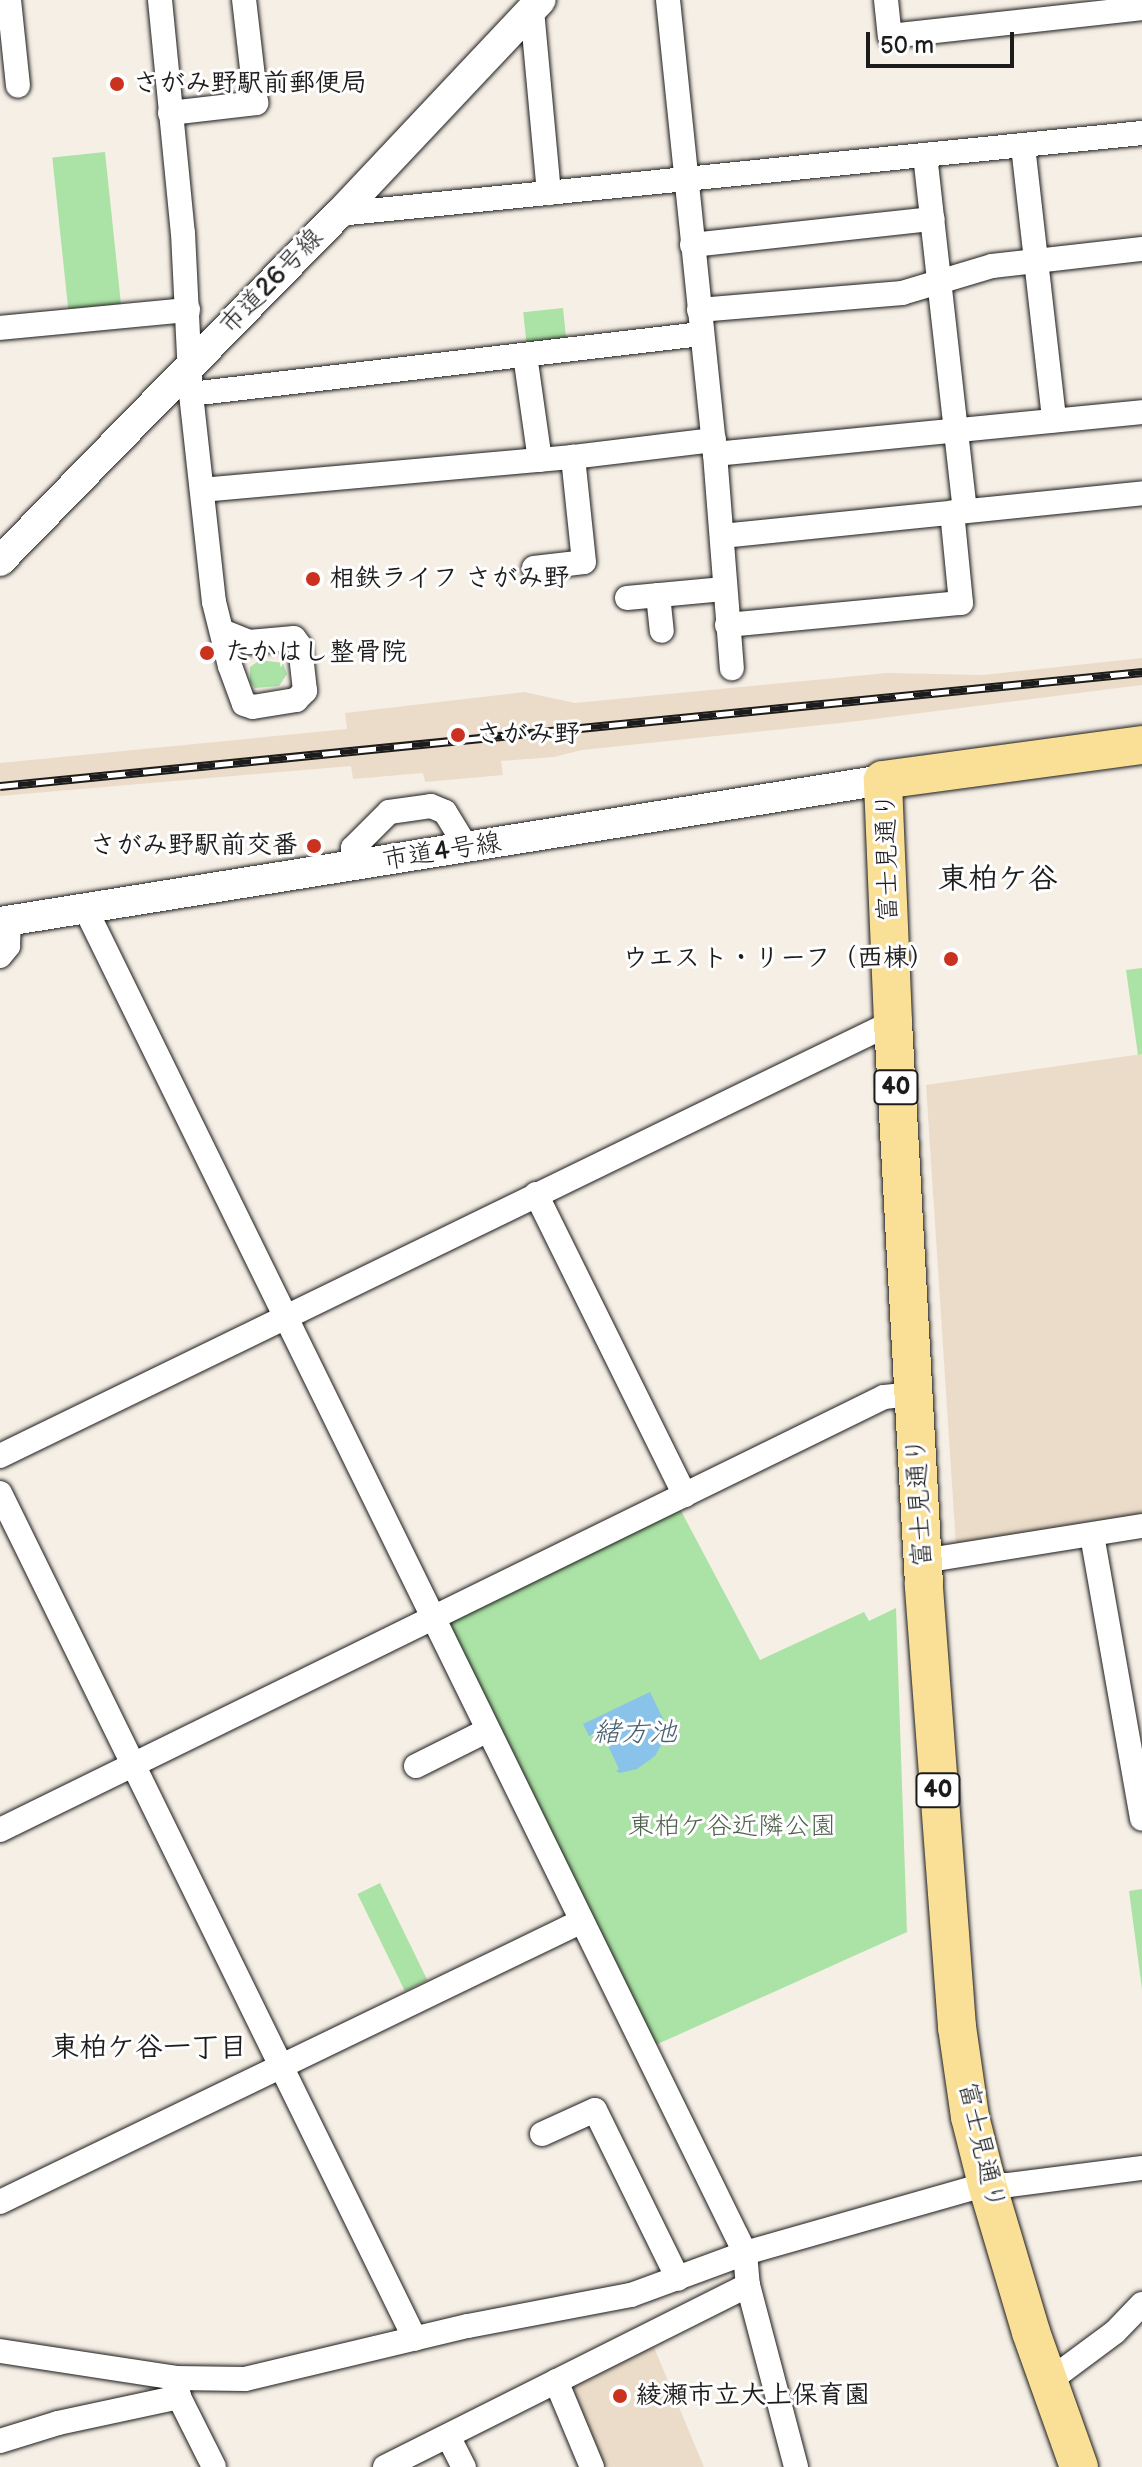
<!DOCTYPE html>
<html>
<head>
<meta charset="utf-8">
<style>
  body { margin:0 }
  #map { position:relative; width:1142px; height:2467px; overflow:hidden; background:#f6efe6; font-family:"Balsamiq Sans","Klee One",sans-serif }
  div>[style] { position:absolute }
  .built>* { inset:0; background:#ebdcc9 }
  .green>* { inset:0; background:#abe2a5; transform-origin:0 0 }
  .water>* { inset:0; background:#89c3e9 }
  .roads { filter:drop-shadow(0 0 2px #1c1c1c) drop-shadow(0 0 2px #1c1c1c) }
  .minor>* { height:24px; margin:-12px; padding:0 12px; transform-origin:12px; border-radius:12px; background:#fff }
  .tertiary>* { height:30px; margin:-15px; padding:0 15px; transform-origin:15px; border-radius:15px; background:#fff }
  .primary>* { height:38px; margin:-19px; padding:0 19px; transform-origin:19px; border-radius:19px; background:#fadf96 }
  .rail>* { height:9px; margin-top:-4.5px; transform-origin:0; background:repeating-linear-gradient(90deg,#fff 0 18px,#1c1c1c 0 36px); box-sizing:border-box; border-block:2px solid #1c1c1c }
  .dots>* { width:22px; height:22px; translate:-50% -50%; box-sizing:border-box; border:4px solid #fff; border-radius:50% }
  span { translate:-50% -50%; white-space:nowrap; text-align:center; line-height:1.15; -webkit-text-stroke:6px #fff; paint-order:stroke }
  .shield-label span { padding:2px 6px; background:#fff; border:2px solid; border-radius:6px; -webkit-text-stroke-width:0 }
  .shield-label { font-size:24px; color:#1c1c1c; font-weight:700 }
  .poi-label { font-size:26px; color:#1c1c1c; font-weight:700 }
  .left { translate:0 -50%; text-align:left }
  .right { translate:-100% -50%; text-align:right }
  .street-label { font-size:26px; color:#1c1c1c }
  .park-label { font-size:26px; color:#4e614c }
  .water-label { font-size:28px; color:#485f6e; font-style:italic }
  .neighbourhood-label { font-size:28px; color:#1c1c1c; font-weight:700 }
  .quarter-label { font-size:30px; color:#1c1c1c; font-weight:700 }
  .scale { position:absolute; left:866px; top:32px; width:148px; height:36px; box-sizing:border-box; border:4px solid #1c1c1c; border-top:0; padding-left:10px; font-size:24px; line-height:28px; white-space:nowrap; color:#1c1c1c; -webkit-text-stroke:6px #fff; paint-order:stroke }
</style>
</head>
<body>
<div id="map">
  <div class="built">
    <div style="clip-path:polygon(1142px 658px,1142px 685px,850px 722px,582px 750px,554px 757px,501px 761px,503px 775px,425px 782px,423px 773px,353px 779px,351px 766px,0 796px,0 763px,347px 729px,345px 713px,524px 692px,575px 703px,887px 673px,983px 675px)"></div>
    <div style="clip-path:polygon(1142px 1054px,1142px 1515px,956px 1546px,926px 1085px)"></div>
    <div style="clip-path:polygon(653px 2345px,704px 2467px,601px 2467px,566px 2381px)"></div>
  </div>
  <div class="green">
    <div style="left:105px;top:152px;width:158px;height:53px;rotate:84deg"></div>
    <div style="left:563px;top:308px;width:36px;height:40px;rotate:84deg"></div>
    <div style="clip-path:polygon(260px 660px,283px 663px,287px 674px,279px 686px,255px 688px,250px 682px,250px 667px)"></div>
    <div style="clip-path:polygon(1142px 968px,1142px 1054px,1138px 1055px,1126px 970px)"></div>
    <div style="clip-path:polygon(679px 1507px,760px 1660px,864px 1612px,869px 1621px,896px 1608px,907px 1932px,651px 2047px,445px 1621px)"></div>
    <div style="left:380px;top:1883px;width:108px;height:25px;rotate:64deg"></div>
    <div style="clip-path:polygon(1142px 1889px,1142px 1989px,1129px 1891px)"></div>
  </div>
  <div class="water">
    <div style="clip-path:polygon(650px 1692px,669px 1731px,655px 1756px,637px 1769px,620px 1773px,616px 1771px,619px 1769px,601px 1731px,589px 1736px,583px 1724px)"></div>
  </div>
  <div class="roads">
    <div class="minor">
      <div style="left:9px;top:0;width:86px;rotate:84deg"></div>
      <div style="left:160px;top:0;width:234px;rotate:84.4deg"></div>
      <div style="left:183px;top:233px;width:161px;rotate:87.2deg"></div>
      <div style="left:191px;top:394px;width:209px;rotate:83.7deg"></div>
      <div style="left:214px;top:602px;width:66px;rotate:76deg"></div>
      <div style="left:230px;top:666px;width:40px;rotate:69.8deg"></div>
      <div style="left:244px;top:704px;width:9px;rotate:18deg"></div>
      <div style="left:253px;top:707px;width:44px;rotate:-9.2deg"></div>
      <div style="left:296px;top:700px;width:13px;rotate:-45deg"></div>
      <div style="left:305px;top:691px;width:45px;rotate:-96.3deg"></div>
      <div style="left:300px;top:646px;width:10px;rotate:-127deg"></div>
      <div style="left:294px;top:638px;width:45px;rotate:174.9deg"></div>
      <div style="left:249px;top:642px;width:29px;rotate:-158deg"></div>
      <div style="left:668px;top:0;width:456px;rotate:84.1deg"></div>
      <div style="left:715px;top:454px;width:215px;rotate:85.5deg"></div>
      <div style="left:886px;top:0;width:36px;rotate:84deg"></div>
      <div style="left:890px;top:36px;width:254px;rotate:-6.3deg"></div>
      <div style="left:532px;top:10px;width:184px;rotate:84.7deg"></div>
      <div style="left:170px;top:113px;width:87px;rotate:-6.6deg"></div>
      <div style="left:256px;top:103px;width:104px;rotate:-96.6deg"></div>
      <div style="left:1023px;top:146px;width:276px;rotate:83.5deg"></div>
      <div style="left:925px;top:155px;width:357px;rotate:83.6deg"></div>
      <div style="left:339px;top:214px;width:807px;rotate:-5.76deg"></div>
      <div style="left:692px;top:245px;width:242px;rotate:-6.2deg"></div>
      <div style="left:699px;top:310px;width:204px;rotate:-4.8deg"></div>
      <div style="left:902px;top:293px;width:94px;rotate:-16.7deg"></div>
      <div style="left:992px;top:266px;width:151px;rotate:-6.5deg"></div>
      <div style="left:0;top:328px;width:189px;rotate:-5.5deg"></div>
      <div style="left:525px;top:355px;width:106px;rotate:81.9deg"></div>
      <div style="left:191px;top:394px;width:514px;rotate:-6.71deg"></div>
      <div style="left:715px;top:454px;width:429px;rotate:-5.6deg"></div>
      <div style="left:202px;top:490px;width:372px;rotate:-5.1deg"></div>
      <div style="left:573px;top:457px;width:142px;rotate:-6.9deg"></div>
      <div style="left:722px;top:536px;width:422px;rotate:-5.8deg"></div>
      <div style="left:534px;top:568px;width:50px;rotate:-6.8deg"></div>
      <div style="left:584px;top:562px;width:106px;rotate:-96deg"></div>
      <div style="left:658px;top:595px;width:36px;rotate:84deg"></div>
      <div style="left:627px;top:598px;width:97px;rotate:-5.3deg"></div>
      <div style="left:727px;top:625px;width:235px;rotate:-5.4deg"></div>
      <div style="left:961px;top:603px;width:91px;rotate:-95.6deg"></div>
      <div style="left:353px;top:866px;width:18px;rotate:-90deg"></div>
      <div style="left:353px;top:848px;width:51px;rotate:-45deg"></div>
      <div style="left:389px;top:812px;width:42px;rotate:-8.1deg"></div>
      <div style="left:431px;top:806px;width:15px;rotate:23deg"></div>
      <div style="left:445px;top:812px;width:42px;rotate:58.6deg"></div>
      <div style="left:86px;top:910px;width:1496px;rotate:63.86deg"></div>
      <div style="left:745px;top:2253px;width:32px;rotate:85deg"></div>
      <div style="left:748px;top:2285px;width:188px;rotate:75.2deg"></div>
      <div style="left:0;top:956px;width:13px;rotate:-51deg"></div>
      <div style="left:8px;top:946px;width:25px;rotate:-88deg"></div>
      <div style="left:536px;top:1194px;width:336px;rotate:63.7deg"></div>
      <div style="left:0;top:1456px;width:993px;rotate:-25.92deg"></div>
      <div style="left:0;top:1493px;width:942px;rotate:63.87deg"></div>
      <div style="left:1092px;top:1535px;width:288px;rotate:80deg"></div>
      <div style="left:923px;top:1561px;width:222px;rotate:-9.1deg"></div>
      <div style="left:416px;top:1766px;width:80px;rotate:-26.6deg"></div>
      <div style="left:0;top:1830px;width:984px;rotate:-26.1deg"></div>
      <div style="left:884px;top:1397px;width:30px;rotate:-6deg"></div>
      <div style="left:542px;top:2134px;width:58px;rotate:-24.4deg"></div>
      <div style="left:595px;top:2110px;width:188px;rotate:63.8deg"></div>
      <div style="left:0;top:2202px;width:646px;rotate:-25.77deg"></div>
      <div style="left:0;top:2351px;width:178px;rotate:8.7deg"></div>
      <div style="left:176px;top:2378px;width:69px;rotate:0.8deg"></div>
      <div style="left:245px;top:2379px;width:229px;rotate:-13.4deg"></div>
      <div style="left:468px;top:2326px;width:166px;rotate:-10.8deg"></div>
      <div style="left:631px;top:2295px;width:121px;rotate:-20.2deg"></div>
      <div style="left:745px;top:2253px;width:252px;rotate:-15.9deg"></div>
      <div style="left:987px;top:2184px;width:22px;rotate:3deg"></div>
      <div style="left:1009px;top:2185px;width:134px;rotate:-7.3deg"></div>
      <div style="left:176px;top:2381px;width:16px;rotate:79deg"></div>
      <div style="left:179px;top:2397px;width:78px;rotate:63.4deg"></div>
      <div style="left:556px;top:2381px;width:93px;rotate:67.3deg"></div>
      <div style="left:1049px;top:2381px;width:82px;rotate:-36.6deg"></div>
      <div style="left:1115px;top:2332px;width:39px;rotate:-46deg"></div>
      <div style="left:448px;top:2436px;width:35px;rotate:63deg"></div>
      <div style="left:0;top:2441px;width:61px;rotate:-17.2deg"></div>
      <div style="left:58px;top:2423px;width:124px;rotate:-12.1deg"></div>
      <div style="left:385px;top:2467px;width:406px;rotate:-26.6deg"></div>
    </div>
    <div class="tertiary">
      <div style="left:0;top:561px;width:485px;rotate:-45.7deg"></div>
      <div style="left:339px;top:214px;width:294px;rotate:-46.7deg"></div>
      <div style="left:0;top:922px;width:894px;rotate:-9.14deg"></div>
    </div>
    <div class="primary">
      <div style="left:1079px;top:2467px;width:143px;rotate:-109.6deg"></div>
      <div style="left:1031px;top:2332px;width:154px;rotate:-106.6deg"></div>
      <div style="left:987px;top:2184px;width:69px;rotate:-104.2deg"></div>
      <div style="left:970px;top:2117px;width:91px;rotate:-98.2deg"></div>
      <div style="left:957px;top:2027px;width:444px;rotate:-94.3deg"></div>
      <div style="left:924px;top:1584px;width:563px;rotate:-93.16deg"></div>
      <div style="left:893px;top:1022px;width:242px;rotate:-92.4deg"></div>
      <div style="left:883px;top:780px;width:261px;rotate:-7.7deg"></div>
    </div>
  </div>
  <div class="rail">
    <div style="left:0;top:786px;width:1148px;rotate:-5.7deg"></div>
  </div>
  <div class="dots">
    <div style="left:117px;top:84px;background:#c8321e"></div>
    <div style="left:313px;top:579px;background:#c8321e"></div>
    <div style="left:207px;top:653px;background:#c8321e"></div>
    <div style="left:458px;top:735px;background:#c8321e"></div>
    <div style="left:314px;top:846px;background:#c8321e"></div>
    <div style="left:951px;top:959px;background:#c8321e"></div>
    <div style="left:620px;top:2396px;background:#c8321e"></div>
  </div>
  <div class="shield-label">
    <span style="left:896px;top:1087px">40</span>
    <span style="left:938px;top:1790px">40</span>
  </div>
  <div class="poi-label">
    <span class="left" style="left:133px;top:84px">さがみ野駅前郵便局</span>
    <span class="left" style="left:329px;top:579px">相鉄ライフ さがみ野</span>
    <span class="left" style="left:225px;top:653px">たかはし整骨院</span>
    <span class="left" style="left:476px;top:735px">さがみ野</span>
    <span class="right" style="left:298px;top:846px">さがみ野駅前交番</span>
    <span class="right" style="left:935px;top:959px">ウエスト・リーフ（西棟）</span>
    <span class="left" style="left:636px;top:2396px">綾瀬市立大上保育園</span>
  </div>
  <div class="street-label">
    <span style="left:272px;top:282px;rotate:-46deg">市道26号線</span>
    <span style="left:442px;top:852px;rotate:-9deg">市道4号線</span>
    <span style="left:888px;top:857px;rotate:-91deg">富士見通り</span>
    <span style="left:920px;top:1502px;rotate:-93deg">富士見通り</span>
    <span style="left:981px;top:2146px;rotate:77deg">富士見通り</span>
  </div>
  <div class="park-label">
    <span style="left:732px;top:1827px">東柏ケ谷近隣公園</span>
  </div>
  <div class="water-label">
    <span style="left:635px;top:1733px">緒方池</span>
  </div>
  <div class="neighbourhood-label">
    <span style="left:149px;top:2048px">東柏ケ谷一丁目</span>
  </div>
  <div class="quarter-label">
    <span style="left:998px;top:879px">東柏ケ谷</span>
  </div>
  <div class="scale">50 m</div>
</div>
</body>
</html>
